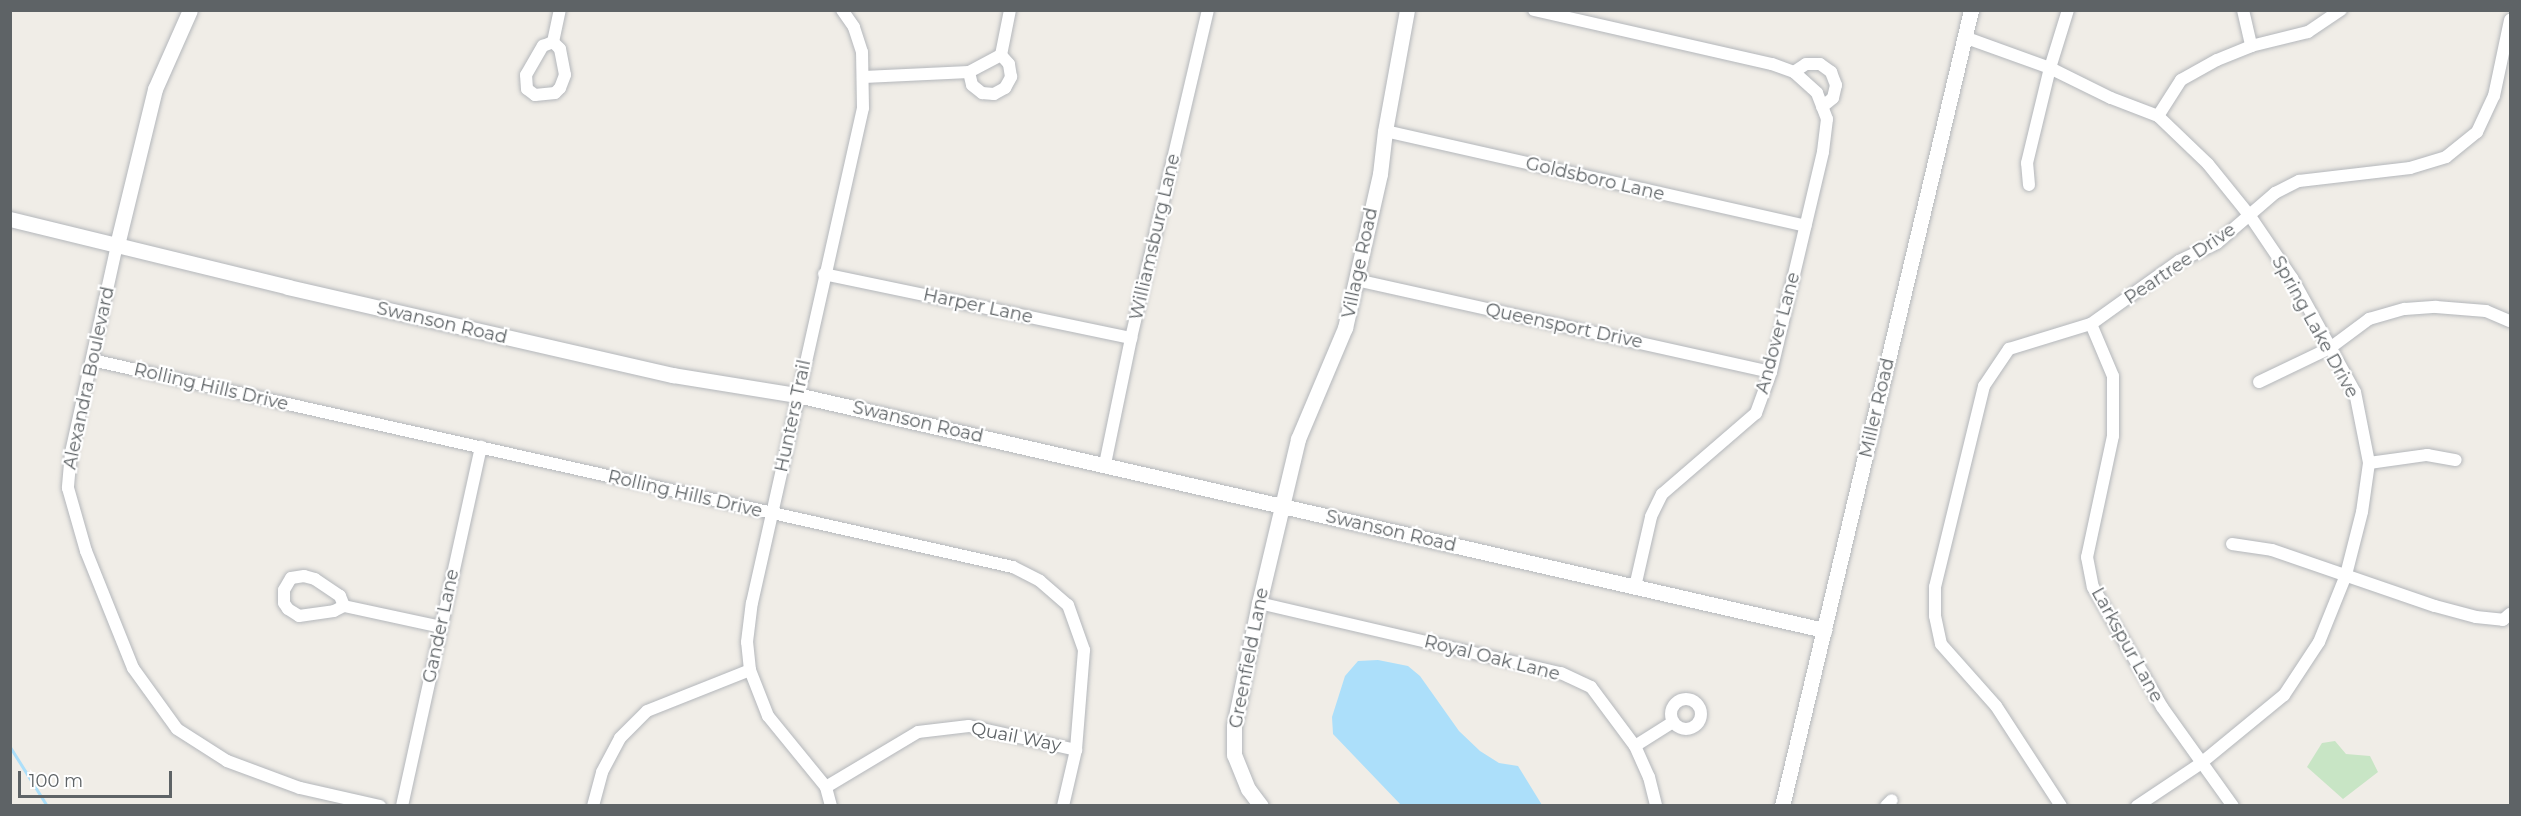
<!DOCTYPE html>
<style>
body{margin:0}
#map{position:relative;width:2521px;height:816px;overflow:hidden;background:#f0ede7;font-family:Montserrat,sans-serif}
div>[style]{position:absolute}
.green>*{inset:0;background:#c8e5c5}
.water>*{inset:0;background:#acdffa}
.stream>*{height:3px;margin:-1.5px;padding:0 1.5px;transform-origin:1.5px;border-radius:1.5px;background:#acdffa}
.roads{filter:drop-shadow(0 0 2px #b4b7bb) drop-shadow(0 0 2px #b4b7bb)}
.minor>*{height:12px;margin:-6px;padding:0 6px;transform-origin:6px;border-radius:6px;background:#fff}
.minor>.ring{margin:-6px;padding:0;box-sizing:content-box;background:none;border:12px solid #fff;border-radius:50%}
.tertiary>*{height:15px;margin:-7.5px;padding:0 7.5px;transform-origin:7.5px;border-radius:7.5px;background:#fff}
span{translate:-50% -50%;white-space:nowrap;text-align:center;line-height:1.15;-webkit-text-stroke:4.5px #fff;paint-order:stroke}
.street-label{font-size:18px;color:#5e6366}
.frame{position:absolute;inset:0;border:12px solid #5e6366;pointer-events:none}
.scale{position:absolute;left:18px;top:771px;width:154px;height:27px;box-sizing:border-box;border:3px solid #5e6366;border-top:0;padding-left:8px;font-size:18px;line-height:21px;white-space:nowrap;color:#5e6366;-webkit-text-stroke:4px #fff;paint-order:stroke}
</style>
<div id="map">
<div class="green">
<div style="clip-path:polygon(2335px 741px,2346px 754px,2370px 756px,2378px 772px,2343px 799px,2307px 767px,2322px 743px)"></div>
</div>
<div class="water">
<div style="clip-path:polygon(1378px 660px,1408px 666px,1420px 676px,1459px 731px,1480px 751px,1499px 763px,1518px 766px,1542px 805px,1401px 805px,1333px 734px,1332px 717px,1345px 676px,1358px 661px)"></div>
</div>
<div class="stream">
<div style="left:10px;top:747px;width:70px;rotate:57.9deg"></div>
</div>
<div class="roads">
<div class="minor">
<div style="left:1534px;top:10px;width:244px;rotate:12.8deg"></div>
<div style="left:1772px;top:64px;width:23px;rotate:20deg"></div>
<div style="left:1794px;top:72px;width:31px;rotate:42deg"></div>
<div style="left:1817px;top:93px;width:28px;rotate:69deg"></div>
<div style="left:1827px;top:119px;width:33px;rotate:97deg"></div>
<div style="left:1823px;top:152px;width:226px;rotate:103.3deg"></div>
<div style="left:1771px;top:372px;width:44px;rotate:110.1deg"></div>
<div style="left:1756px;top:413px;width:124px;rotate:139.2deg"></div>
<div style="left:1662px;top:494px;width:25px;rotate:116deg"></div>
<div style="left:1651px;top:517px;width:72px;rotate:102.9deg"></div>
<div style="left:2243px;top:10px;width:37px;rotate:77deg"></div>
<div style="left:1964px;top:37px;width:91px;rotate:19.8deg"></div>
<div style="left:2050px;top:68px;width:68px;rotate:26.2deg"></div>
<div style="left:2111px;top:98px;width:50px;rotate:21deg"></div>
<div style="left:2158px;top:116px;width:69px;rotate:43.8deg"></div>
<div style="left:2208px;top:164px;width:67px;rotate:51.1deg"></div>
<div style="left:2250px;top:216px;width:75px;rotate:55.9deg"></div>
<div style="left:2292px;top:278px;width:130px;rotate:61.1deg"></div>
<div style="left:2355px;top:392px;width:72px;rotate:78.8deg"></div>
<div style="left:2369px;top:463px;width:49px;rotate:98.1deg"></div>
<div style="left:2362px;top:512px;width:65px;rotate:104.3deg"></div>
<div style="left:2346px;top:575px;width:72px;rotate:111.9deg"></div>
<div style="left:2319px;top:642px;width:64px;rotate:123.4deg"></div>
<div style="left:2284px;top:695px;width:109px;rotate:140.6deg"></div>
<div style="left:2200px;top:764px;width:76px;rotate:146.3deg"></div>
<div style="left:553px;top:42px;width:10px;rotate:45deg"></div>
<div style="left:560px;top:49px;width:26px;rotate:79deg"></div>
<div style="left:565px;top:75px;width:14px;rotate:111deg"></div>
<div style="left:560px;top:88px;width:7px;rotate:135deg"></div>
<div style="left:555px;top:93px;width:20px;rotate:174deg"></div>
<div style="left:535px;top:95px;width:10px;rotate:-143deg"></div>
<div style="left:527px;top:89px;width:14px;rotate:-94deg"></div>
<div style="left:526px;top:75px;width:34px;rotate:-60deg"></div>
<div style="left:543px;top:46px;width:11px;rotate:-22deg"></div>
<div style="left:553px;top:42px;width:33px;rotate:-78deg"></div>
<div style="left:969px;top:72px;width:13px;rotate:77deg"></div>
<div style="left:972px;top:85px;width:13px;rotate:39deg"></div>
<div style="left:982px;top:93px;width:12px;rotate:5deg"></div>
<div style="left:994px;top:94px;width:13px;rotate:-29deg"></div>
<div style="left:1005px;top:88px;width:13px;rotate:-61deg"></div>
<div style="left:1011px;top:77px;width:13px;rotate:-99deg"></div>
<div style="left:1009px;top:64px;width:12px;rotate:-132deg"></div>
<div style="left:1794px;top:72px;width:14px;rotate:-34deg"></div>
<div style="left:1806px;top:64px;width:14px"></div>
<div style="left:1820px;top:64px;width:14px;rotate:36deg"></div>
<div style="left:1831px;top:72px;width:14px;rotate:69deg"></div>
<div style="left:1836px;top:85px;width:13px;rotate:103deg"></div>
<div style="left:1833px;top:98px;width:14px;rotate:141deg"></div>
<div style="left:864px;top:77px;width:105px;rotate:-2.7deg"></div>
<div style="left:969px;top:72px;width:36px;rotate:-28deg"></div>
<div style="left:1001px;top:55px;width:46px;rotate:-78.7deg"></div>
<div style="left:2158px;top:116px;width:43px;rotate:-57.4deg"></div>
<div style="left:2181px;top:80px;width:41px;rotate:-29.1deg"></div>
<div style="left:2217px;top:60px;width:37px;rotate:-22deg"></div>
<div style="left:2251px;top:46px;width:59px;rotate:-13.8deg"></div>
<div style="left:2308px;top:32px;width:40px;rotate:-34deg"></div>
<div style="left:1385px;top:131px;width:431px;rotate:12.7deg"></div>
<div style="left:2029px;top:185px;width:22px;rotate:-95deg"></div>
<div style="left:2027px;top:163px;width:98px;rotate:-76.4deg"></div>
<div style="left:2050px;top:68px;width:61px;rotate:-72.8deg"></div>
<div style="left:117px;top:245px;width:212px;rotate:102.5deg"></div>
<div style="left:71px;top:452px;width:36px;rotate:95deg"></div>
<div style="left:68px;top:488px;width:66px;rotate:74.1deg"></div>
<div style="left:86px;top:551px;width:126px;rotate:68.1deg"></div>
<div style="left:133px;top:668px;width:75px;rotate:54.2deg"></div>
<div style="left:177px;top:729px;width:59px;rotate:32.6deg"></div>
<div style="left:227px;top:761px;width:78px;rotate:20.3deg"></div>
<div style="left:300px;top:788px;width:82px;rotate:12.7deg"></div>
<div style="left:824px;top:274px;width:314px;rotate:11.8deg"></div>
<div style="left:1356px;top:280px;width:425px;rotate:12.5deg"></div>
<div style="left:2091px;top:324px;width:56px;rotate:67.1deg"></div>
<div style="left:2113px;top:376px;width:60px;rotate:90deg"></div>
<div style="left:2113px;top:436px;width:124px;rotate:102.1deg"></div>
<div style="left:2087px;top:557px;width:31px;rotate:79deg"></div>
<div style="left:2093px;top:587px;width:138px;rotate:60.1deg"></div>
<div style="left:2162px;top:707px;width:122px;rotate:54.4deg"></div>
<div style="left:92px;top:360px;width:944px;rotate:12.67deg"></div>
<div style="left:1013px;top:567px;width:30px;rotate:27deg"></div>
<div style="left:1040px;top:581px;width:37px;rotate:41deg"></div>
<div style="left:1068px;top:605px;width:48px;rotate:70.4deg"></div>
<div style="left:1084px;top:650px;width:100px;rotate:94.6deg"></div>
<div style="left:1076px;top:750px;width:57px;rotate:103.1deg"></div>
<div style="left:2259px;top:382px;width:79px;rotate:-25.6deg"></div>
<div style="left:2330px;top:348px;width:49px;rotate:-36.6deg"></div>
<div style="left:2369px;top:319px;width:37px;rotate:-16deg"></div>
<div style="left:2405px;top:309px;width:31px;rotate:-4deg"></div>
<div style="left:2436px;top:307px;width:50px;rotate:4.6deg"></div>
<div style="left:2486px;top:311px;width:26px;rotate:23deg"></div>
<div style="left:2369px;top:463px;width:59px;rotate:-7.9deg"></div>
<div style="left:2427px;top:455px;width:29px;rotate:10deg"></div>
<div style="left:1105px;top:464px;width:129px;rotate:-78.3deg"></div>
<div style="left:1131px;top:338px;width:337px;rotate:-76.8deg"></div>
<div style="left:2232px;top:544px;width:40px;rotate:8.5deg"></div>
<div style="left:2272px;top:550px;width:172px;rotate:19deg"></div>
<div style="left:2435px;top:606px;width:42px;rotate:15deg"></div>
<div style="left:2476px;top:617px;width:27px;rotate:6deg"></div>
<div style="left:2503px;top:620px;width:9px;rotate:-41deg"></div>
<div style="left:1259px;top:603px;width:310px;rotate:13.1deg"></div>
<div style="left:1561px;top:673px;width:33px;rotate:25deg"></div>
<div style="left:1591px;top:687px;width:74px;rotate:53.3deg"></div>
<div style="left:1635px;top:746px;width:34px;rotate:66deg"></div>
<div style="left:1649px;top:777px;width:30px;rotate:76deg"></div>
<div style="left:344px;top:606px;width:11px;rotate:-112deg"></div>
<div style="left:340px;top:596px;width:30px;rotate:-146deg"></div>
<div style="left:315px;top:579px;width:11px;rotate:-165deg"></div>
<div style="left:304px;top:576px;width:13px;rotate:171deg"></div>
<div style="left:291px;top:578px;width:14px;rotate:120deg"></div>
<div style="left:284px;top:590px;width:13px;rotate:90deg"></div>
<div style="left:284px;top:603px;width:7px;rotate:56deg"></div>
<div style="left:288px;top:609px;width:13px;rotate:32deg"></div>
<div style="left:299px;top:616px;width:35px;rotate:-8deg"></div>
<div style="left:334px;top:611px;width:11px;rotate:-27deg"></div>
<div style="left:344px;top:606px;width:99px;rotate:12.2deg"></div>
<div class="ring" style="left:1671px;top:699px;width:18px;height:18px"></div>
<div style="left:1635px;top:746px;width:45px;rotate:-32.3deg"></div>
<div style="left:826px;top:787px;width:107px;rotate:-30.9deg"></div>
<div style="left:918px;top:732px;width:51px;rotate:-6.7deg"></div>
<div style="left:969px;top:726px;width:110px;rotate:12.6deg"></div>
<div style="left:402px;top:806px;width:368px;rotate:-77.6deg"></div>
<div style="left:593px;top:806px;width:35px;rotate:-75deg"></div>
<div style="left:602px;top:772px;width:38px;rotate:-62deg"></div>
<div style="left:620px;top:738px;width:38px;rotate:-45deg"></div>
<div style="left:647px;top:711px;width:111px;rotate:-21.7deg"></div>
<div style="left:831px;top:806px;width:20px;rotate:-105deg"></div>
<div style="left:826px;top:787px;width:92px;rotate:-129.2deg"></div>
<div style="left:768px;top:716px;width:49px;rotate:-111.4deg"></div>
<div style="left:750px;top:670px;width:28px;rotate:-96deg"></div>
<div style="left:747px;top:642px;width:39px;rotate:-83deg"></div>
<div style="left:752px;top:603px;width:507px;rotate:-77.36deg"></div>
<div style="left:863px;top:108px;width:56px;rotate:-91deg"></div>
<div style="left:862px;top:52px;width:26px;rotate:-108deg"></div>
<div style="left:854px;top:27px;width:21px;rotate:-125deg"></div>
<div style="left:1886px;top:806px;width:8px;rotate:-45deg"></div>
<div style="left:2061px;top:806px;width:119px;rotate:-123deg"></div>
<div style="left:1996px;top:706px;width:83px;rotate:-131.6deg"></div>
<div style="left:1941px;top:644px;width:29px;rotate:-102deg"></div>
<div style="left:1935px;top:616px;width:29px;rotate:-90deg"></div>
<div style="left:1935px;top:587px;width:207px;rotate:-76.3deg"></div>
<div style="left:1984px;top:386px;width:45px;rotate:-56deg"></div>
<div style="left:2009px;top:349px;width:86px;rotate:-17deg"></div>
<div style="left:2091px;top:324px;width:108px;rotate:-35.6deg"></div>
<div style="left:2179px;top:261px;width:42px;rotate:-25.3deg"></div>
<div style="left:2217px;top:243px;width:77px;rotate:-40.8deg"></div>
<div style="left:2275px;top:193px;width:27px;rotate:-27deg"></div>
<div style="left:2299px;top:181px;width:112px;rotate:-6.7deg"></div>
<div style="left:2410px;top:168px;width:38px;rotate:-17deg"></div>
<div style="left:2446px;top:157px;width:40px;rotate:-39deg"></div>
<div style="left:2477px;top:132px;width:40px;rotate:-65deg"></div>
<div style="left:2494px;top:96px;width:78px;rotate:-78.1deg"></div>
</div>
<div class="tertiary">
<div style="left:10px;top:219px;width:286px;rotate:13.7deg"></div>
<div style="left:288px;top:287px;width:395px;rotate:12.9deg"></div>
<div style="left:673px;top:375px;width:126px;rotate:9.2deg"></div>
<div style="left:797px;top:395px;width:1054px;rotate:12.89deg"></div>
<div style="left:117px;top:245px;width:161px;rotate:-76.3deg"></div>
<div style="left:155px;top:89px;width:86px;rotate:-66.1deg"></div>
<div style="left:1261px;top:806px;width:21px;rotate:-127deg"></div>
<div style="left:1248px;top:789px;width:37px;rotate:-112deg"></div>
<div style="left:1234px;top:755px;width:29px;rotate:-90deg"></div>
<div style="left:1234px;top:726px;width:126px;rotate:-78.5deg"></div>
<div style="left:1259px;top:603px;width:169px;rotate:-76.6deg"></div>
<div style="left:1298px;top:439px;width:121px;rotate:-67.1deg"></div>
<div style="left:1345px;top:328px;width:158px;rotate:-77.2deg"></div>
<div style="left:1380px;top:174px;width:43px;rotate:-83.4deg"></div>
<div style="left:1385px;top:131px;width:123px;rotate:-79.7deg"></div>
<div style="left:1782px;top:806px;width:818px;rotate:-76.64deg"></div>
</div>
</div>
<div class="street-label">
<span style="left:1595px;top:179px;rotate:13deg">Goldsboro Lane</span>
<span style="left:1155px;top:237px;rotate:-77deg">Williamsburg Lane</span>
<span style="left:1360px;top:263px;rotate:-78deg">Village Road</span>
<span style="left:2180px;top:264px;rotate:-34deg">Peartree Drive</span>
<span style="left:978px;top:306px;rotate:12deg">Harper Lane</span>
<span style="left:442px;top:323px;rotate:13deg">Swanson Road</span>
<span style="left:1564px;top:326px;rotate:12deg">Queensport Drive</span>
<span style="left:2315px;top:327px;rotate:61deg">Spring Lake Drive</span>
<span style="left:1778px;top:333px;rotate:-75deg">Andover Lane</span>
<span style="left:89px;top:378px;rotate:-78deg">Alexandra Boulevard</span>
<span style="left:211px;top:387px;rotate:13deg">Rolling Hills Drive</span>
<span style="left:1877px;top:408px;rotate:-77deg">Miller Road</span>
<span style="left:793px;top:416px;rotate:-78deg">Hunters Trail</span>
<span style="left:918px;top:422px;rotate:13deg">Swanson Road</span>
<span style="left:685px;top:494px;rotate:13deg">Rolling Hills Drive</span>
<span style="left:1391px;top:531px;rotate:13deg">Swanson Road</span>
<span style="left:441px;top:626px;rotate:-78deg">Gander Lane</span>
<span style="left:2127px;top:645px;rotate:61deg">Larkspur Lane</span>
<span style="left:1249px;top:658px;rotate:-79deg">Greenfield Lane</span>
<span style="left:1492px;top:658px;rotate:14deg">Royal Oak Lane</span>
<span style="left:1016px;top:737px;rotate:11deg">Quail Way</span>
</div>
<div class="frame"></div>
<div class="scale">100 m</div>
</div>
